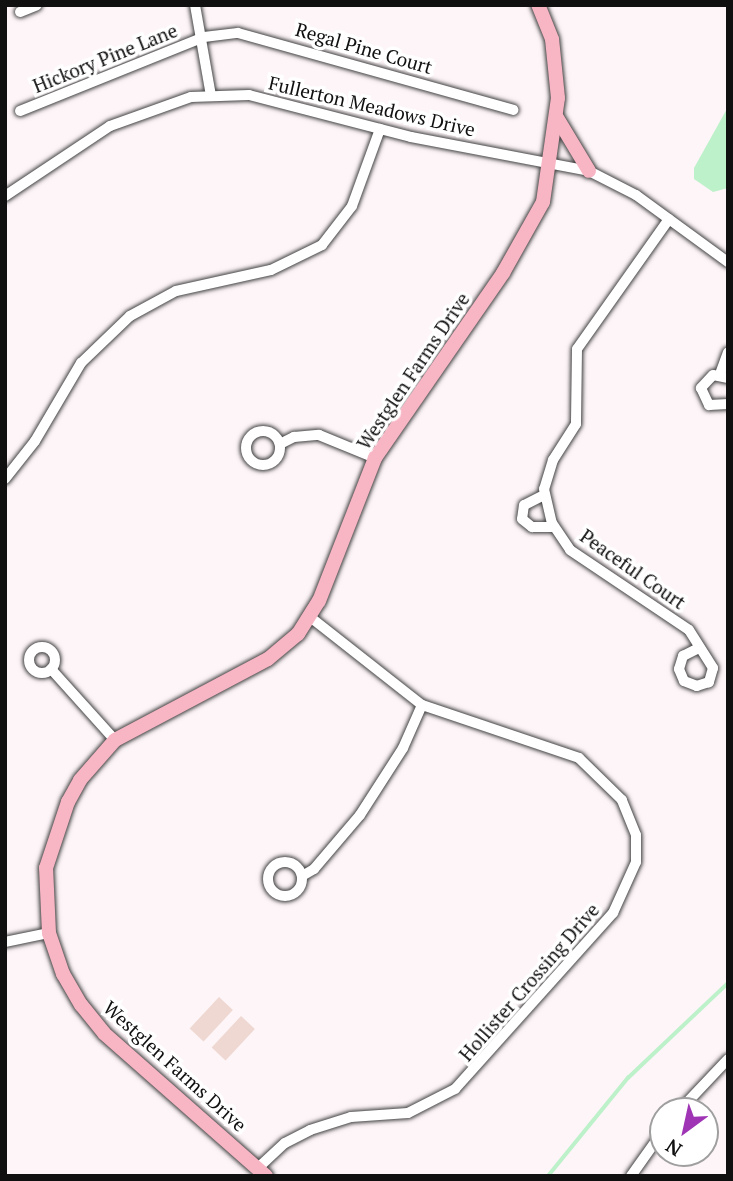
<!DOCTYPE html>
<style>
body{margin:0}
#map{position:relative;width:733px;height:1181px;overflow:hidden;background:#fef5f8;font-family:"PT Serif",serif}
div>[style]{position:absolute}
.pitch>*{inset:0;background:#efd8d1;transform-origin:0 0}
.water>*{inset:0;background:#bdf1ca}
.stream>*{height:3.5px;margin:-1.75px;padding:0 1.75px;transform-origin:1.75px;border-radius:1.75px;background:#bdf1ca}
.roads{filter:drop-shadow(0 0 2px #434343) drop-shadow(0 0 2px #434343)}
.street>*{height:10px;margin:-5px;padding:0 5px;transform-origin:5px;border-radius:5px;background:#fff}
.street>.ring{margin:-5px;padding:0;box-sizing:content-box;background:none;border:10px solid #fff;border-radius:50%}
.secondary>*{height:14px;margin:-7px;padding:0 7px;transform-origin:7px;border-radius:7px;background:#f8b6c5}
span{translate:-50% -50%;white-space:nowrap;text-align:center;line-height:1.15;-webkit-text-stroke:7px #fff;paint-order:stroke}
.street-label{font-size:19px;color:#101010}
.frame{position:absolute;inset:0;border:7px solid #101010;pointer-events:none}
.north{position:absolute;left:649px;top:1097px;width:70px;height:70px;box-sizing:border-box;background:#fff;border:2px solid #9f9f9f;border-radius:50%;rotate:213deg;font-size:19px;font-weight:700;line-height:28px;text-align:center;color:#101010}
.north::after{content:'';display:block;margin:auto;width:24px;height:32px;background:#9f34b5;clip-path:polygon(50% 0,100% 100%,50% 72%,0 100%)}
</style>
<div id="map">
<div class="pitch">
<div style="left:219px;top:997px;width:19px;height:43px;rotate:43deg"></div>
<div style="left:241px;top:1016px;width:19px;height:43px;rotate:43deg"></div>
</div>
<div class="water">
<div style="clip-path:polygon(728px 107px,728px 188px,713px 192px,694px 179px,694px 168px)"></div>
</div>
<div class="stream">
<div style="left:548px;top:1176px;width:127px;rotate:-50.8deg"></div>
<div style="left:628px;top:1078px;width:138px;rotate:-43.5deg"></div>
</div>
<div class="roads">
<div class="street">
<div style="left:195px;top:5px;width:92px;rotate:80deg"></div>
<div style="left:20px;top:12px;width:18px;rotate:-22deg"></div>
<div style="left:20px;top:111px;width:198px;rotate:-21.9deg"></div>
<div style="left:204px;top:37px;width:34px;rotate:-7deg"></div>
<div style="left:238px;top:33px;width:286px;rotate:15.6deg"></div>
<div style="left:5px;top:196px;width:126px;rotate:-33.7deg"></div>
<div style="left:110px;top:126px;width:86px;rotate:-19.7deg"></div>
<div style="left:191px;top:97px;width:58px;rotate:-2deg"></div>
<div style="left:249px;top:95px;width:167px;rotate:14.5deg"></div>
<div style="left:411px;top:137px;width:181px;rotate:10.8deg"></div>
<div style="left:589px;top:171px;width:53px;rotate:27.1deg"></div>
<div style="left:636px;top:195px;width:114px;rotate:36.1deg"></div>
<div style="left:669px;top:219px;width:159px;rotate:125.3deg"></div>
<div style="left:577px;top:349px;width:75px;rotate:90.8deg"></div>
<div style="left:576px;top:424px;width:43px;rotate:122.6deg"></div>
<div style="left:553px;top:460px;width:30px;rotate:107deg"></div>
<div style="left:544px;top:489px;width:35px;rotate:77deg"></div>
<div style="left:552px;top:523px;width:32px;rotate:56deg"></div>
<div style="left:570px;top:550px;width:143px;rotate:33.9deg"></div>
<div style="left:689px;top:630px;width:45px;rotate:57.7deg"></div>
<div style="left:713px;top:668px;width:15px;rotate:106deg"></div>
<div style="left:709px;top:682px;width:13px;rotate:162deg"></div>
<div style="left:697px;top:686px;width:14px;rotate:-159deg"></div>
<div style="left:684px;top:681px;width:13px;rotate:-113deg"></div>
<div style="left:679px;top:669px;width:14px;rotate:-73deg"></div>
<div style="left:683px;top:656px;width:16px;rotate:-27deg"></div>
<div style="left:720px;top:374px;width:23px;rotate:-70deg"></div>
<div style="left:728px;top:378px;width:15px;rotate:-169deg"></div>
<div style="left:713px;top:375px;width:18px;rotate:133deg"></div>
<div style="left:701px;top:388px;width:19px;rotate:65deg"></div>
<div style="left:709px;top:405px;width:19px;rotate:-3deg"></div>
<div class="ring" style="left:246px;top:431px;width:24px;height:24px"></div>
<div style="left:280px;top:444px;width:16px;rotate:-27deg"></div>
<div style="left:294px;top:437px;width:25px;rotate:-5deg"></div>
<div style="left:319px;top:435px;width:61px;rotate:22.3deg"></div>
<div style="left:5px;top:479px;width:48px;rotate:-51.7deg"></div>
<div style="left:35px;top:441px;width:91px;rotate:-59.5deg"></div>
<div style="left:81px;top:363px;width:68px;rotate:-43.8deg"></div>
<div style="left:130px;top:316px;width:52px;rotate:-28.5deg"></div>
<div style="left:176px;top:291px;width:97px;rotate:-12.5deg"></div>
<div style="left:271px;top:270px;width:57px;rotate:-26.1deg"></div>
<div style="left:322px;top:245px;width:49px;rotate:-52.4deg"></div>
<div style="left:352px;top:206px;width:82px;rotate:-70deg"></div>
<div style="left:544px;top:495px;width:22px;rotate:153deg"></div>
<div style="left:524px;top:505px;width:14px;rotate:98deg"></div>
<div style="left:522px;top:519px;width:13px;rotate:39deg"></div>
<div style="left:532px;top:527px;width:22px"></div>
<div class="ring" style="left:29px;top:647px;width:16px;height:16px"></div>
<div style="left:51px;top:669px;width:96px;rotate:48deg"></div>
<div class="ring" style="left:268px;top:862px;width:24px;height:24px"></div>
<div style="left:302px;top:876px;width:14px;rotate:-30deg"></div>
<div style="left:314px;top:869px;width:71px;rotate:-49.6deg"></div>
<div style="left:360px;top:815px;width:80px;rotate:-57.3deg"></div>
<div style="left:403px;top:748px;width:47px;rotate:-66.2deg"></div>
<div style="left:5px;top:942px;width:45px;rotate:-11.6deg"></div>
<div style="left:679px;top:1111px;width:71px;rotate:-46.7deg"></div>
<div style="left:259px;top:1167px;width:35px;rotate:-43deg"></div>
<div style="left:285px;top:1143px;width:28px;rotate:-27deg"></div>
<div style="left:310px;top:1130px;width:43px;rotate:-17.6deg"></div>
<div style="left:351px;top:1117px;width:57px;rotate:-4deg"></div>
<div style="left:408px;top:1113px;width:53px;rotate:-27.1deg"></div>
<div style="left:455px;top:1089px;width:237px;rotate:-48.1deg"></div>
<div style="left:613px;top:913px;width:56px;rotate:-65.7deg"></div>
<div style="left:636px;top:862px;width:27px;rotate:-90deg"></div>
<div style="left:636px;top:835px;width:38px;rotate:-112deg"></div>
<div style="left:622px;top:800px;width:60px;rotate:-135.7deg"></div>
<div style="left:579px;top:758px;width:166px;rotate:-161.3deg"></div>
<div style="left:422px;top:705px;width:142px;rotate:-141.8deg"></div>
<div style="left:631px;top:1176px;width:55px;rotate:-54.6deg"></div>
</div>
<div class="secondary">
<div style="left:556px;top:116px;width:64px;rotate:59deg"></div>
<div style="left:266px;top:1176px;width:216px;rotate:-138.6deg"></div>
<div style="left:104px;top:1033px;width:36px;rotate:-129deg"></div>
<div style="left:81px;top:1005px;width:36px;rotate:-120deg"></div>
<div style="left:63px;top:974px;width:43px;rotate:-108.9deg"></div>
<div style="left:49px;top:933px;width:65px;rotate:-92.6deg"></div>
<div style="left:46px;top:868px;width:70px;rotate:-71.6deg"></div>
<div style="left:68px;top:802px;width:25px;rotate:-61deg"></div>
<div style="left:80px;top:780px;width:53px;rotate:-48.8deg"></div>
<div style="left:115px;top:740px;width:173px;rotate:-27.9deg"></div>
<div style="left:268px;top:659px;width:39px;rotate:-40deg"></div>
<div style="left:298px;top:634px;width:39px;rotate:-58deg"></div>
<div style="left:319px;top:601px;width:154px;rotate:-68.6deg"></div>
<div style="left:375px;top:458px;width:225px;rotate:-55.3deg"></div>
<div style="left:503px;top:273px;width:81px;rotate:-60.6deg"></div>
<div style="left:543px;top:202px;width:105px;rotate:-81.8deg"></div>
<div style="left:558px;top:98px;width:59px;rotate:-95.8deg"></div>
<div style="left:552px;top:39px;width:37px;rotate:-112deg"></div>
</div>
</div>
<div class="street-label">
<span style="left:364px;top:48px;rotate:16deg">Regal Pine Court</span>
<span style="left:105px;top:58px;rotate:-22deg">Hickory Pine Lane</span>
<span style="left:372px;top:106px;rotate:13deg">Fullerton Meadows Drive</span>
<span style="left:413px;top:371px;rotate:-56deg">Westglen Farms Drive</span>
<span style="left:633px;top:569px;rotate:35deg">Peaceful Court</span>
<span style="left:529px;top:982px;rotate:-49deg">Hollister Crossing Drive</span>
<span style="left:175px;top:1066px;rotate:42deg">Westglen Farms Drive</span>
</div>
<div class="frame"></div>
<div class="north">N</div>
</div>
